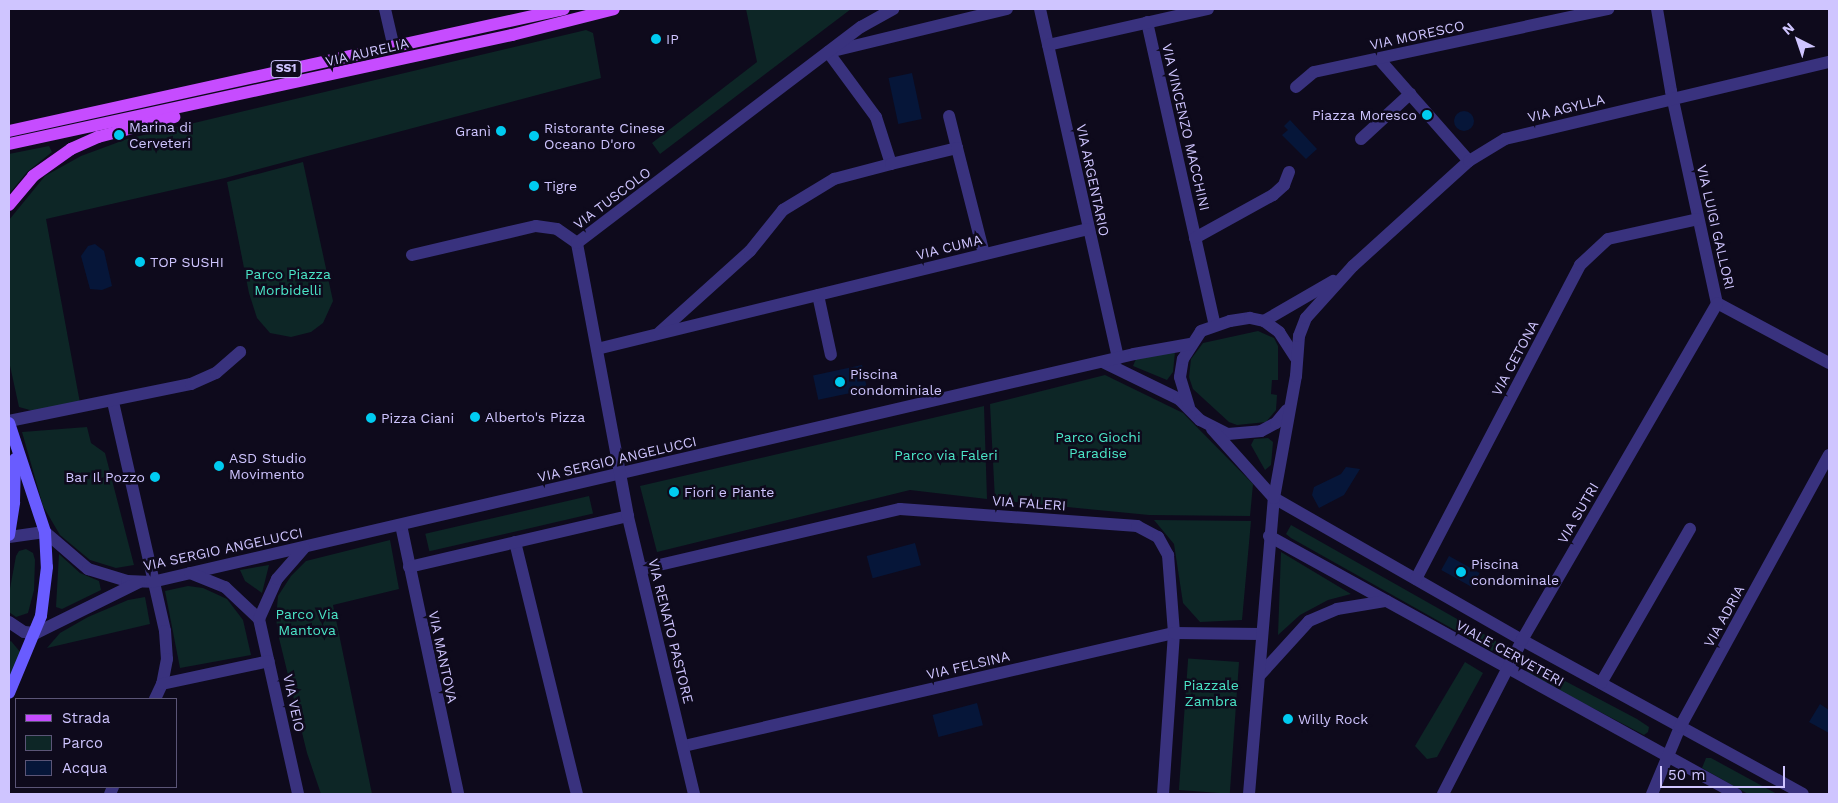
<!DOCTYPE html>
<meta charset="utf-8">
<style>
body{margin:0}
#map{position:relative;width:1838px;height:803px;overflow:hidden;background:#0e0a1c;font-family:"Work Sans",sans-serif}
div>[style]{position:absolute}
.green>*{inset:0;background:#0d2626;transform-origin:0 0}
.water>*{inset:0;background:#061639;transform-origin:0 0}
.round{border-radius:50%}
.street>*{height:12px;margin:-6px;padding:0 6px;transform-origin:6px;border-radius:6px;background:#39327e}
.secondary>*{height:12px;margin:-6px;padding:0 6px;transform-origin:6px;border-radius:6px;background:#695cff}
.primary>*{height:12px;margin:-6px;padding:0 6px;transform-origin:6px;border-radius:6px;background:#c64cff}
.dots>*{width:14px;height:14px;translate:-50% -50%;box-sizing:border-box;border:2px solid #0e0a1c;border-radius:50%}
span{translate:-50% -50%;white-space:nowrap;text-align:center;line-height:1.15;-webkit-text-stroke:5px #0e0a1c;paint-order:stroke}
.shield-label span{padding:1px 4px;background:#0e0a1c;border:1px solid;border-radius:4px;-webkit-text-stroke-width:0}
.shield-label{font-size:12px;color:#cfc5ff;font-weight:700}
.street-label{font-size:14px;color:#cfc5ff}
.poi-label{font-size:14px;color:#cfc5ff}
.left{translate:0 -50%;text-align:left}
.right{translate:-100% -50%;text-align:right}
.park-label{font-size:14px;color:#4be5c7}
.frame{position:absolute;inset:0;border:10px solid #cfc5ff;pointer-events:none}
.legend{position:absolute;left:15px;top:698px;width:162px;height:90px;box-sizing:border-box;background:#0e0a1c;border:1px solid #5b5577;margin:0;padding:6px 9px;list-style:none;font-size:15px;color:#cfc5ff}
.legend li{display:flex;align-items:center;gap:10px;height:25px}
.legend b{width:25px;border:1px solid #5b5577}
.north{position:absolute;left:1773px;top:15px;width:50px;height:50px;-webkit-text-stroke:4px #0e0a1c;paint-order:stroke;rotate:319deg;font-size:14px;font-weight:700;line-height:20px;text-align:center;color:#cfc5ff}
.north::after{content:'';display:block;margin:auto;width:18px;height:22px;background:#cfc5ff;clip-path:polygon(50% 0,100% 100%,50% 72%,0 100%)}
.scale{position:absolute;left:1660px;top:766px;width:125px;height:22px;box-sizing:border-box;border:2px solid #cfc5ff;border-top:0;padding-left:6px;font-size:15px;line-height:18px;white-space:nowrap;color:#cfc5ff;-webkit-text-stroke:4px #0e0a1c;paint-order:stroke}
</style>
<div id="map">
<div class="green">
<div style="clip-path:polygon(746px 9px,851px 9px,660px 154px,652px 143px,757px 62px)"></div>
<div style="clip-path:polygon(586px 30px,593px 33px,601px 78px,225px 178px,46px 219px,80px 403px,37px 412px,19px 407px,9px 361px,9px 220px,45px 176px,81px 156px,127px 139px)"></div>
<div style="clip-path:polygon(49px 146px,52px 152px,27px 172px,9px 194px,9px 154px)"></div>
<div style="clip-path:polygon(303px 162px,333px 301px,323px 323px,311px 332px,291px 337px,270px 333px,257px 318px,249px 293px,227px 182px)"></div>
<div style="clip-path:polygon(1258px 331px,1274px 338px,1278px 346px,1278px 380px,1272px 380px,1271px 394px,1277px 395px,1276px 410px,1266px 422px,1237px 425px,1229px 422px,1193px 389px,1189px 377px,1191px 359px,1203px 343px)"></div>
<div style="clip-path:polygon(1175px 352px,1173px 372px,1167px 380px,1133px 366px,1136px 359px)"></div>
<div style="clip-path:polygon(1105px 375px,1183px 413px,1253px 484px,1250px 516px,1149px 515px,995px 500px,990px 404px)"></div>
<div style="clip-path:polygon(984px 406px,987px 499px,910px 490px,657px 552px,640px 486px)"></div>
<div style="clip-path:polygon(87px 427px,91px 443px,105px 453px,134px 565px,116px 568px,90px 560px,60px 535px,43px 506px,22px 432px)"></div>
<div style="clip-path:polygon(1268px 438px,1273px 442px,1271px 465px,1265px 470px,1251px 445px,1254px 439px)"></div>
<div style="left:589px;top:496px;width:18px;height:168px;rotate:77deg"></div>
<div style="clip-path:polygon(1154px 520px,1251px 521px,1242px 620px,1200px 622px,1183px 603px,1174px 544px)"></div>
<div style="clip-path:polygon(1291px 525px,1496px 641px,1496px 648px,1492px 651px,1291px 538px,1286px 534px)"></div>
<div style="clip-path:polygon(390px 540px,399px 589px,333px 605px,372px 794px,321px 794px,307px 753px,279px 638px,276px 619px,278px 596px,291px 576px,306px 561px)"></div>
<div style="clip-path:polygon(26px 549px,33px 553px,35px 560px,34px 590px,28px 613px,16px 617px,9px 612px,9px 594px,16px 556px,19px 551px)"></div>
<div style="clip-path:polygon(1281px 552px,1351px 594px,1328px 600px,1300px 615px,1278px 635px)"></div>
<div style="clip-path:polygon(59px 554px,80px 573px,99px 581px,101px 590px,62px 609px,56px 607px)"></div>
<div style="clip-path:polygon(269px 565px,262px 593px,245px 581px,240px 570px)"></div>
<div style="clip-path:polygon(188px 586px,203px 588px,227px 599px,243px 620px,251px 655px,180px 668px,165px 591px)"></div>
<div style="clip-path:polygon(145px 597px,150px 624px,47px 648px,60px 633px,88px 617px,128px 600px)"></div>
<div style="clip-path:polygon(11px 641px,21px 653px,9px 685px,9px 642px)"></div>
<div style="left:1239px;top:662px;width:132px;height:51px;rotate:94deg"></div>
<div style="clip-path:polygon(1465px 662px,1483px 673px,1437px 757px,1427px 759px,1415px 746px)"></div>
<div style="clip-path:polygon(1531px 663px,1637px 719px,1649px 727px,1648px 732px,1644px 735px,1528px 674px,1526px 668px)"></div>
<div style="clip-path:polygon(1706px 758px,1711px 758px,1777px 794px,1748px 794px,1702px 768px)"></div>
</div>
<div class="water">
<div style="left:912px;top:73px;width:47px;height:24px;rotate:78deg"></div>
<div class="round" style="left:1454px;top:111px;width:20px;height:20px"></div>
<div style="clip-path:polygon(1290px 120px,1317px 149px,1306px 159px,1282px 135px,1288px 130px,1284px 126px)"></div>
<div style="clip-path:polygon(95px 244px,104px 251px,112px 286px,102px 290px,90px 289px,81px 256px,88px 246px)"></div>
<div style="left:862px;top:365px;width:25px;height:50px;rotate:78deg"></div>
<div style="clip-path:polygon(1346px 467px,1360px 469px,1344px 495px,1319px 508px,1312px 495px,1314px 487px,1341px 474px)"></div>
<div style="left:915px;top:543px;width:23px;height:50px;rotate:75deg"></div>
<div style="left:1449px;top:556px;width:35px;height:16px;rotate:29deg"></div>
<div style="left:977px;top:703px;width:23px;height:46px;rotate:75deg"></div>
<div style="clip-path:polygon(1820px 704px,1829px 710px,1829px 733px,1809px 722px)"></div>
</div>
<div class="street">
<div style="left:385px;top:9px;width:36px;rotate:77deg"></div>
<div style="left:1040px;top:9px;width:358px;rotate:77.4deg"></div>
<div style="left:1657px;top:9px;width:83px;rotate:80.3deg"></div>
<div style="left:1671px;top:91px;width:217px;rotate:77.8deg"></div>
<div style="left:1717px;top:303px;width:127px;rotate:28.2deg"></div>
<div style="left:1147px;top:22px;width:311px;rotate:77.4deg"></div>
<div style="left:1048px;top:45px;width:164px;rotate:-12.7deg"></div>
<div style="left:833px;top:51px;width:179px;rotate:-13.6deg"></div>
<div style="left:828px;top:52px;width:81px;rotate:53.6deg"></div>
<div style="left:876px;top:117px;width:49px;rotate:72.3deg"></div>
<div style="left:1379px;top:59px;width:136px;rotate:48.6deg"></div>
<div style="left:1296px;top:87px;width:23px;rotate:-40deg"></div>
<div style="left:1314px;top:72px;width:301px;rotate:-12.1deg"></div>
<div style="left:949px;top:116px;width:33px;rotate:76deg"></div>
<div style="left:1361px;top:139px;width:67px;rotate:-42.6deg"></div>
<div style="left:1195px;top:238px;width:89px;rotate:-28.9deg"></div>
<div style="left:1273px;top:195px;width:15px;rotate:-42deg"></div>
<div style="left:1284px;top:185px;width:14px;rotate:-69deg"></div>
<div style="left:412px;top:255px;width:127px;rotate:-13.2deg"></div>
<div style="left:536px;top:226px;width:21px;rotate:8deg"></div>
<div style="left:557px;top:229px;width:24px;rotate:35deg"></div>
<div style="left:818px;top:295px;width:61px;rotate:77.8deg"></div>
<div style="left:1264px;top:321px;width:80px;rotate:-30.1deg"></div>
<div style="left:660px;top:332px;width:121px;rotate:-42deg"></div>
<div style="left:750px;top:251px;width:53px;rotate:-51.2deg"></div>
<div style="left:783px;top:210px;width:60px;rotate:-31.3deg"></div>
<div style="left:834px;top:179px;width:59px;rotate:-14.7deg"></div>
<div style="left:891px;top:164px;width:68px;rotate:-13.6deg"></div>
<div style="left:957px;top:148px;width:109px;rotate:75.7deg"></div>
<div style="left:597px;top:349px;width:505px;rotate:-13.73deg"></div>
<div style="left:1103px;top:362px;width:85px;rotate:26deg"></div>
<div style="left:1179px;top:399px;width:30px;rotate:45deg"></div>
<div style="left:1200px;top:420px;width:31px;rotate:27deg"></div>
<div style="left:1228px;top:434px;width:33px;rotate:-5deg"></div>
<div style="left:1261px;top:431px;width:17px;rotate:-28deg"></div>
<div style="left:1276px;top:423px;width:17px;rotate:-50deg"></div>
<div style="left:113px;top:402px;width:235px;rotate:77.2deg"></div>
<div style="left:165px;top:631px;width:28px;rotate:86deg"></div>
<div style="left:167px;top:659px;width:25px;rotate:101deg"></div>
<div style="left:162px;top:684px;width:17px;rotate:115deg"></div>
<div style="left:1189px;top:407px;width:31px;rotate:-107deg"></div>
<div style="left:1180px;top:377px;width:18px;rotate:-81deg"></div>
<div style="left:1183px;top:359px;width:33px;rotate:-57deg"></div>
<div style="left:1201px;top:331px;width:31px;rotate:-19deg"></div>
<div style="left:1230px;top:321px;width:20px;rotate:-9deg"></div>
<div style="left:1250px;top:318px;width:14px;rotate:12deg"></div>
<div style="left:1264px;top:321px;width:19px;rotate:36deg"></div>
<div style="left:1279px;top:332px;width:30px;rotate:57deg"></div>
<div style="left:9px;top:421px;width:186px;rotate:-11.5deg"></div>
<div style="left:191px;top:384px;width:27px;rotate:-24deg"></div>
<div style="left:216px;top:373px;width:32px;rotate:-41deg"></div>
<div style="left:1212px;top:429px;width:93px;rotate:48.1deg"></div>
<div style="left:1274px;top:498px;width:286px;rotate:29.8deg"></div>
<div style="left:1522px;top:640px;width:320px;rotate:28.7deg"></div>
<div style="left:401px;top:525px;width:275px;rotate:78deg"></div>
<div style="left:1269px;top:536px;width:534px;rotate:28.92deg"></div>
<div style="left:9px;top:537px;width:36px;rotate:-8deg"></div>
<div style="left:45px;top:532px;width:57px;rotate:40.7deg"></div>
<div style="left:88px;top:569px;width:41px;rotate:17.1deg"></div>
<div style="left:127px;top:581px;width:25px;rotate:2deg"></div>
<div style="left:152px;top:582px;width:1008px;rotate:-13.07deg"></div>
<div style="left:1134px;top:354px;width:57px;rotate:-10.1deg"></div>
<div style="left:515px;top:542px;width:260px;rotate:76.2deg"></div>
<div style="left:409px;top:567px;width:225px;rotate:-13.1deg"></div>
<div style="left:642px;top:569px;width:265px;rotate:-13.1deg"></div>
<div style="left:900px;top:509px;width:238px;rotate:4.1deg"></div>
<div style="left:1137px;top:526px;width:24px;rotate:28deg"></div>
<div style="left:1158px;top:537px;width:21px;rotate:61deg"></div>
<div style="left:1168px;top:555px;width:78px;rotate:85.6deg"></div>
<div style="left:1174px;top:633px;width:161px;rotate:93.9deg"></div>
<div style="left:190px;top:573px;width:38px;rotate:22deg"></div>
<div style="left:225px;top:587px;width:47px;rotate:43.3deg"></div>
<div style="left:259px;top:619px;width:179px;rotate:77.4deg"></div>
<div style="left:1416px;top:579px;width:354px;rotate:-62.4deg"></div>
<div style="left:1580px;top:265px;width:38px;rotate:-43deg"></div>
<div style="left:1608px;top:239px;width:92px;rotate:-12.5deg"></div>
<div style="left:259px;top:619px;width:44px;rotate:-65.8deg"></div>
<div style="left:277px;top:579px;width:41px;rotate:-48.9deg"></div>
<div style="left:9px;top:622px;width:18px;rotate:34deg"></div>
<div style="left:24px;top:632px;width:12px;rotate:5deg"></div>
<div style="left:36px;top:633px;width:115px;rotate:-26.3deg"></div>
<div style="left:1259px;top:676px;width:74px;rotate:-47.7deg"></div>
<div style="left:1309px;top:621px;width:30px;rotate:-23deg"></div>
<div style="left:1337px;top:609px;width:50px;rotate:-9.3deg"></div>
<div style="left:1601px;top:683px;width:178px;rotate:-60deg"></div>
<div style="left:162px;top:684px;width:109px;rotate:-12.1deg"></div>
<div style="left:684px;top:746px;width:503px;rotate:-12.99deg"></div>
<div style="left:1174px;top:633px;width:87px;rotate:0.7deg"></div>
<div style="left:110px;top:794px;width:8px;rotate:-67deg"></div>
<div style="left:694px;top:794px;width:286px;rotate:-103.4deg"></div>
<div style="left:628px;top:516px;width:278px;rotate:-100.6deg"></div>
<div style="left:577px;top:243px;width:357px;rotate:-37.3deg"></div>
<div style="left:861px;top:27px;width:37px;rotate:-29deg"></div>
<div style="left:1249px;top:794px;width:297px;rotate:-85.2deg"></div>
<div style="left:1274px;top:498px;width:124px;rotate:-79.8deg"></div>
<div style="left:1296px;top:376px;width:40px;rotate:-85.7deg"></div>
<div style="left:1299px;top:336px;width:19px;rotate:-69deg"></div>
<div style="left:1306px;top:318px;width:70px;rotate:-47.9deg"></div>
<div style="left:1353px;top:266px;width:156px;rotate:-42.2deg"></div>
<div style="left:1469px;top:161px;width:42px;rotate:-31.4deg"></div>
<div style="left:1505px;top:139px;width:333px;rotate:-13.4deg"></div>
<div style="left:1443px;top:794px;width:173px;rotate:-62.8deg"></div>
<div style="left:1522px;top:640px;width:389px;rotate:-59.9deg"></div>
<div style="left:1652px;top:794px;width:73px;rotate:-67.3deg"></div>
<div style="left:1680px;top:727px;width:310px;rotate:-61.3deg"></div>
</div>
<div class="secondary">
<div style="left:9px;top:423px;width:115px;rotate:71.7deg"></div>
<div style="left:45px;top:532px;width:35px;rotate:87deg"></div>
<div style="left:47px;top:567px;width:49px;rotate:97deg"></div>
<div style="left:41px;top:616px;width:83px;rotate:112.6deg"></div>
<div style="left:9px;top:535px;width:33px;rotate:-81deg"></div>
<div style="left:14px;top:502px;width:43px;rotate:-88.7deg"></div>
</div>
<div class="primary">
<div style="left:9px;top:131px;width:568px;rotate:-12.4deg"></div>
<div style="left:9px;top:144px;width:515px;rotate:-12.23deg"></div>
<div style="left:512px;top:35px;width:105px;rotate:-14.3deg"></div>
<div style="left:9px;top:205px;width:38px;rotate:-50deg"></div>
<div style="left:33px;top:176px;width:47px;rotate:-35.4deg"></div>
<div style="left:71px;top:149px;width:30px;rotate:-24deg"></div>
<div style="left:98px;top:137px;width:79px;rotate:-14.7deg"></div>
</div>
<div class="dots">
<div style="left:656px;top:39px;background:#00cbf0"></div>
<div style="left:1427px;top:115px;background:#00cbf0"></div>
<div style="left:501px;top:131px;background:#00cbf0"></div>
<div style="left:119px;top:135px;background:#00cbf0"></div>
<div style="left:534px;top:136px;background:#00cbf0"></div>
<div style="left:534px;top:186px;background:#00cbf0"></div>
<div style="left:140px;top:262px;background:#00cbf0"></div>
<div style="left:840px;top:382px;background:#00cbf0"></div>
<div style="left:475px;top:417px;background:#00cbf0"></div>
<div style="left:371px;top:418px;background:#00cbf0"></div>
<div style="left:219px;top:466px;background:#00cbf0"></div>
<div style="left:155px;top:477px;background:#00cbf0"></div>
<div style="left:674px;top:492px;background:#00cbf0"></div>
<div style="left:1461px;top:572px;background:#00cbf0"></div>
<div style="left:1288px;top:719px;background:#00cbf0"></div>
</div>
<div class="shield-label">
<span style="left:286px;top:69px">SS1</span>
</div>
<div class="street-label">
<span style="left:1417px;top:35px;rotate:-12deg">VIA MORESCO</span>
<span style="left:367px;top:52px;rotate:-13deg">VIA AURELIA</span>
<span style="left:1566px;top:108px;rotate:-14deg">VIA AGYLLA</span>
<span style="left:1186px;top:127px;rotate:77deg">VIA VINCENZO MACCHINI</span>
<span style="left:1093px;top:180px;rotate:78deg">VIA ARGENTARIO</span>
<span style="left:612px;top:198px;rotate:-37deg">VIA TUSCOLO</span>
<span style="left:1716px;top:227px;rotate:77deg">VIA LUIGI GALLORI</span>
<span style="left:949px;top:247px;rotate:-14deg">VIA CUMA</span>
<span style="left:1515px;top:358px;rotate:-62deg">VIA CETONA</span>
<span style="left:617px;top:459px;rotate:-13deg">VIA SERGIO ANGELUCCI</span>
<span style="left:1029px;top:503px;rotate:4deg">VIA FALERI</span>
<span style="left:1578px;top:513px;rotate:-60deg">VIA SUTRI</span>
<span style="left:223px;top:549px;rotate:-12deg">VIA SERGIO ANGELUCCI</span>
<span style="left:1724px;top:616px;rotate:-61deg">VIA ADRIA</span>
<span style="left:671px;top:631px;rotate:76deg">VIA RENATO PASTORE</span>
<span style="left:1510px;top:653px;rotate:29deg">VIALE CERVETERI</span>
<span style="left:443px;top:657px;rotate:78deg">VIA MANTOVA</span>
<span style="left:968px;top:665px;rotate:-13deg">VIA FELSINA</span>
<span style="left:294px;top:703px;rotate:78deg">VIA VEIO</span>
</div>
<div class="poi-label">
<span class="left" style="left:666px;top:39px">IP</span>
<span class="right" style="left:1417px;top:115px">Piazza Moresco</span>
<span class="left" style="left:129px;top:135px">Marina di<br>Cerveteri</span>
<span class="left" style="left:544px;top:136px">Ristorante Cinese<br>Oceano D'oro</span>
<span class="right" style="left:491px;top:131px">Granì</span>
<span class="left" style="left:544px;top:186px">Tigre</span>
<span class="left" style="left:150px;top:262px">TOP SUSHI</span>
<span class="left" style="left:850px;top:382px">Piscina<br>condominiale</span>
<span class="left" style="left:485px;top:417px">Alberto's Pizza</span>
<span class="left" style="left:381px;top:418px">Pizza Ciani</span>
<span class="left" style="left:229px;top:466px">ASD Studio<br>Movimento</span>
<span class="right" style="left:145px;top:477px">Bar Il Pozzo</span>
<span class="left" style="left:684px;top:492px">Fiori e Piante</span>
<span class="left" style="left:1471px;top:572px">Piscina<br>condominale</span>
<span class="left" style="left:1298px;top:719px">Willy Rock</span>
</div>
<div class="park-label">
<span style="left:288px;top:282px">Parco Piazza<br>Morbidelli</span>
<span style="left:1098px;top:445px">Parco Giochi<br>Paradise</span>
<span style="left:946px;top:455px">Parco via Faleri</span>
<span style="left:307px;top:622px">Parco Via<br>Mantova</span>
<span style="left:1211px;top:693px">Piazzale<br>Zambra</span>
</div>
<div class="frame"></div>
<ul class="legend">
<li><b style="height:6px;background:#c64cff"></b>Strada</li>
<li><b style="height:14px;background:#0d2626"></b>Parco</li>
<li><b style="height:14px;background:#061639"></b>Acqua</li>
</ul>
<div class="north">N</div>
<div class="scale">50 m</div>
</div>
